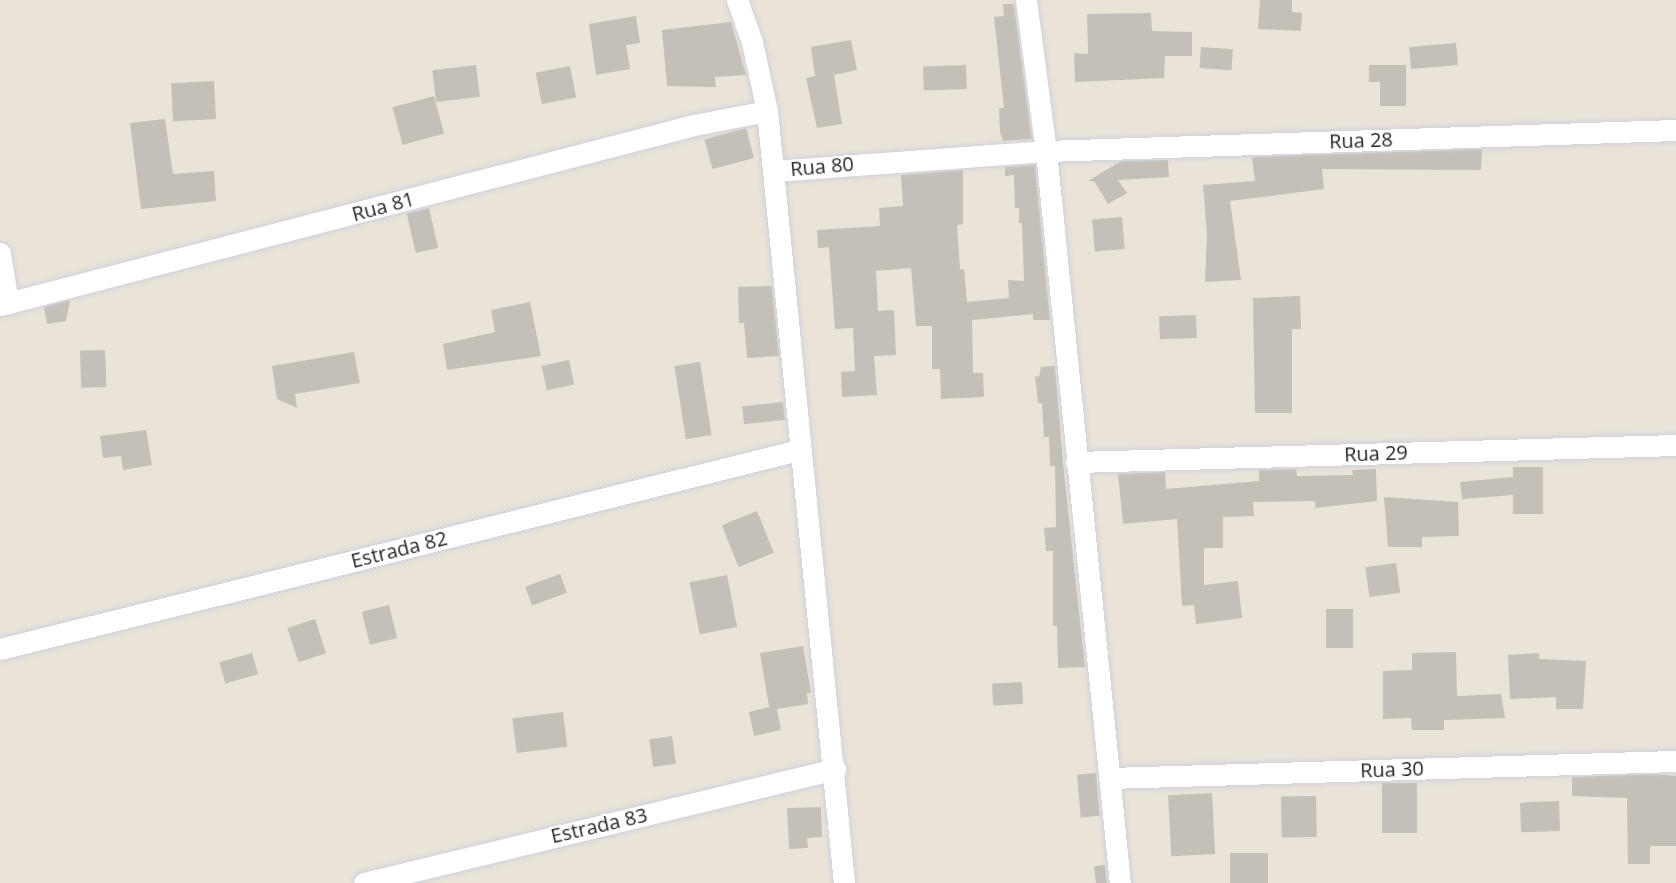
<!DOCTYPE html>
<style>
body{margin:0}
#map{position:relative;width:1676px;height:883px;overflow:hidden;background:#e9e3d8;font-family:"Open Sans",sans-serif}
div>[style]{position:absolute}
.building>*{inset:0;background:#c4c0b8;transform-origin:0 0}
.roads{filter:drop-shadow(0 0 2px #ced0df) drop-shadow(0 0 2px #ced0df)}
.street>*{height:21px;margin:-10.5px;padding:0 10.5px;transform-origin:10.5px;border-radius:10.5px;background:#fff}
span{translate:-50% -50%;white-space:nowrap;text-align:center;line-height:1.15;-webkit-text-stroke:4.5px #fff;paint-order:stroke}
.street-label{font-size:20px;color:#272727}
</style>
<div id="map">
<div class="building">
<div style="clip-path:polygon(1260px 0,1292px 0,1292px 12px,1302px 13px,1301px 31px,1258px 29px)"></div>
<div style="clip-path:polygon(1003px 4px,1014px 4px,1032px 139px,1003px 141px,1000px 132px,999px 108px,1004px 108px,994px 17px,1004px 16px)"></div>
<div style="clip-path:polygon(1151px 13px,1152px 31px,1192px 32px,1192px 56px,1165px 56px,1164px 78px,1075px 82px,1074px 53px,1088px 54px,1087px 14px)"></div>
<div style="clip-path:polygon(636px 16px,640px 43px,626px 45px,630px 69px,596px 75px,589px 24px)"></div>
<div style="clip-path:polygon(731px 22px,746px 75px,715px 77px,716px 87px,667px 86px,662px 30px)"></div>
<div style="clip-path:polygon(851px 40px,857px 70px,834px 75px,842px 124px,817px 128px,806px 78px,815px 76px,811px 47px)"></div>
<div style="left:1456px;top:43px;width:22px;height:47px;rotate:85deg"></div>
<div style="left:1201px;top:47px;width:32px;height:21px;rotate:4deg"></div>
<div style="left:476px;top:65px;width:32px;height:44px;rotate:83deg"></div>
<div style="left:966px;top:65px;width:24px;height:43px;rotate:88deg"></div>
<div style="clip-path:polygon(1369px 65px,1406px 65px,1406px 106px,1380px 106px,1380px 82px,1369px 82px)"></div>
<div style="left:570px;top:66px;width:32px;height:35px;rotate:79deg"></div>
<div style="left:214px;top:81px;width:38px;height:43px;rotate:87deg"></div>
<div style="left:434px;top:96px;width:39px;height:43px;rotate:75deg"></div>
<div style="clip-path:polygon(165px 119px,173px 174px,214px 171px,216px 201px,141px 209px,130px 123px)"></div>
<div style="left:746px;top:128px;width:31px;height:43px;rotate:75deg"></div>
<div style="clip-path:polygon(1482px 149px,1481px 170px,1322px 169px,1324px 189px,1230px 201px,1241px 280px,1205px 282px,1207px 234px,1203px 185px,1255px 181px,1252px 157px)"></div>
<div style="clip-path:polygon(1168px 160px,1169px 177px,1118px 180px,1127px 193px,1108px 204px,1094px 181px,1088px 181px,1121px 161px)"></div>
<div style="clip-path:polygon(1035px 165px,1050px 320px,1033px 320px,1033px 314px,972px 320px,973px 373px,983px 373px,984px 397px,941px 399px,940px 369px,932px 369px,932px 326px,916px 326px,911px 268px,876px 271px,878px 311px,894px 310px,896px 355px,874px 356px,877px 395px,842px 397px,841px 372px,855px 371px,853px 328px,835px 329px,829px 247px,818px 248px,817px 230px,880px 226px,879px 208px,903px 206px,901px 175px,963px 170px,963px 224px,957px 225px,960px 269px,964px 269px,967px 302px,1009px 298px,1008px 280px,1024px 281px,1022px 223px,1019px 223px,1019px 208px,1015px 208px,1014px 175px,1005px 176px,1005px 167px)"></div>
<div style="left:429px;top:208px;width:41px;height:23px;rotate:77deg"></div>
<div style="left:1122px;top:217px;width:32px;height:30px;rotate:85deg"></div>
<div style="clip-path:polygon(772px 286px,779px 356px,747px 358px,744px 323px,739px 323px,738px 287px)"></div>
<div style="clip-path:polygon(1300px 296px,1301px 329px,1292px 329px,1292px 413px,1255px 413px,1253px 298px)"></div>
<div style="clip-path:polygon(70px 300px,66px 321px,47px 324px,44px 307px)"></div>
<div style="clip-path:polygon(530px 302px,541px 356px,447px 370px,443px 344px,495px 332px,491px 310px)"></div>
<div style="left:1196px;top:315px;width:23px;height:37px;rotate:88deg"></div>
<div style="left:105px;top:350px;width:37px;height:25px;rotate:88deg"></div>
<div style="clip-path:polygon(354px 352px,360px 383px,295px 394px,297px 408px,277px 399px,272px 366px)"></div>
<div style="left:569px;top:360px;width:25px;height:28px;rotate:78deg"></div>
<div style="left:700px;top:362px;width:74px;height:26px;rotate:81deg"></div>
<div style="clip-path:polygon(1055px 366px,1063px 463px,1085px 667px,1058px 668px,1057px 626px,1053px 626px,1053px 551px,1046px 551px,1044px 528px,1056px 527px,1055px 466px,1050px 466px,1049px 437px,1044px 437px,1042px 403px,1038px 403px,1035px 376px,1039px 377px,1041px 367px)"></div>
<div style="left:783px;top:402px;width:18px;height:41px;rotate:84deg"></div>
<div style="clip-path:polygon(146px 430px,152px 465px,123px 470px,121px 456px,103px 458px,100px 436px)"></div>
<div style="clip-path:polygon(1513px 467px,1543px 467px,1543px 514px,1513px 514px,1513px 495px,1462px 499px,1460px 482px,1513px 477px)"></div>
<div style="clip-path:polygon(1296px 469px,1297px 476px,1353px 475px,1352px 470px,1376px 469px,1377px 501px,1315px 508px,1315px 501px,1253px 502px,1254px 516px,1223px 517px,1223px 548px,1204px 548px,1204px 585px,1238px 581px,1242px 618px,1196px 624px,1194px 605px,1182px 606px,1177px 519px,1123px 524px,1118px 474px,1165px 472px,1166px 489px,1259px 481px,1259px 470px)"></div>
<div style="clip-path:polygon(1384px 497px,1458px 502px,1459px 536px,1422px 537px,1422px 547px,1388px 547px)"></div>
<div style="left:757px;top:511px;width:45px;height:38px;rotate:68deg"></div>
<div style="left:1396px;top:563px;width:30px;height:31px;rotate:82deg"></div>
<div style="left:560px;top:574px;width:20px;height:37px;rotate:70deg"></div>
<div style="left:727px;top:575px;width:53px;height:38px;rotate:79deg"></div>
<div style="left:389px;top:605px;width:34px;height:28px;rotate:76deg"></div>
<div style="left:1326px;top:609px;width:27px;height:39px"></div>
<div style="left:315px;top:619px;width:36px;height:29px;rotate:72deg"></div>
<div style="clip-path:polygon(803px 646px,811px 693px,807px 693px,808px 704px,777px 709px,781px 730px,754px 736px,749px 712px,769px 707px,760px 653px)"></div>
<div style="clip-path:polygon(1456px 652px,1457px 696px,1501px 694px,1505px 718px,1444px 720px,1444px 730px,1412px 730px,1411px 718px,1383px 719px,1383px 671px,1412px 670px,1412px 653px)"></div>
<div style="left:252px;top:653px;width:22px;height:34px;rotate:74deg"></div>
<div style="clip-path:polygon(1539px 653px,1539px 659px,1586px 661px,1583px 709px,1556px 709px,1556px 697px,1510px 699px,1508px 655px)"></div>
<div style="left:1022px;top:682px;width:22px;height:30px;rotate:87deg"></div>
<div style="left:563px;top:712px;width:35px;height:51px;rotate:83deg"></div>
<div style="left:672px;top:736px;width:28px;height:23px;rotate:82deg"></div>
<div style="left:1096px;top:773px;width:43px;height:19px;rotate:85deg"></div>
<div style="clip-path:polygon(1656px 774px,1676px 776px,1676px 846px,1650px 846px,1650px 864px,1628px 864px,1627px 798px,1572px 796px,1572px 777px)"></div>
<div style="left:1382px;top:783px;width:35px;height:50px"></div>
<div style="left:1212px;top:793px;width:61px;height:44px;rotate:87deg"></div>
<div style="left:1316px;top:796px;width:41px;height:35px;rotate:89deg"></div>
<div style="left:1559px;top:801px;width:30px;height:39px;rotate:88deg"></div>
<div style="clip-path:polygon(821px 807px,822px 837px,807px 838px,808px 848px,789px 849px,787px 808px)"></div>
<div style="left:1230px;top:853px;width:38px;height:30px"></div>
<div style="left:1105px;top:865px;width:18px;height:11px;rotate:84deg"></div>
</div>
<div class="roads">
<div class="street">
<div style="left:737px;top:0;width:45px;rotate:70.3deg"></div>
<div style="left:752px;top:42px;width:71px;rotate:77.7deg"></div>
<div style="left:767px;top:111px;width:776px;rotate:84.3deg"></div>
<div style="left:1026px;top:0;width:152px;rotate:82.5deg"></div>
<div style="left:1046px;top:151px;width:736px;rotate:84.23deg"></div>
<div style="left:774px;top:171px;width:273px;rotate:-4.2deg"></div>
<div style="left:1046px;top:151px;width:630px;rotate:-1.91deg"></div>
<div style="left:0;top:253px;width:51px;rotate:80.9deg"></div>
<div style="left:0;top:305px;width:717px;rotate:-14.54deg"></div>
<div style="left:694px;top:125px;width:74px;rotate:-10.9deg"></div>
<div style="left:1076px;top:462px;width:600px;rotate:-1.62deg"></div>
<div style="left:0;top:649px;width:823px;rotate:-13.99deg"></div>
<div style="left:1109px;top:778px;width:567px;rotate:-1.72deg"></div>
<div style="left:364px;top:883px;width:485px;rotate:-13.6deg"></div>
</div>
</div>
<div class="street-label">
<span style="left:1361px;top:140px;rotate:-2deg">Rua 28</span>
<span style="left:822px;top:166px;rotate:-5deg">Rua 80</span>
<span style="left:383px;top:206px;rotate:-15deg">Rua 81</span>
<span style="left:1376px;top:453px;rotate:-2deg">Rua 29</span>
<span style="left:399px;top:549px;rotate:-14deg">Estrada 82</span>
<span style="left:1392px;top:769px;rotate:-2deg">Rua 30</span>
<span style="left:599px;top:825px;rotate:-13deg">Estrada 83</span>
</div>
</div>
